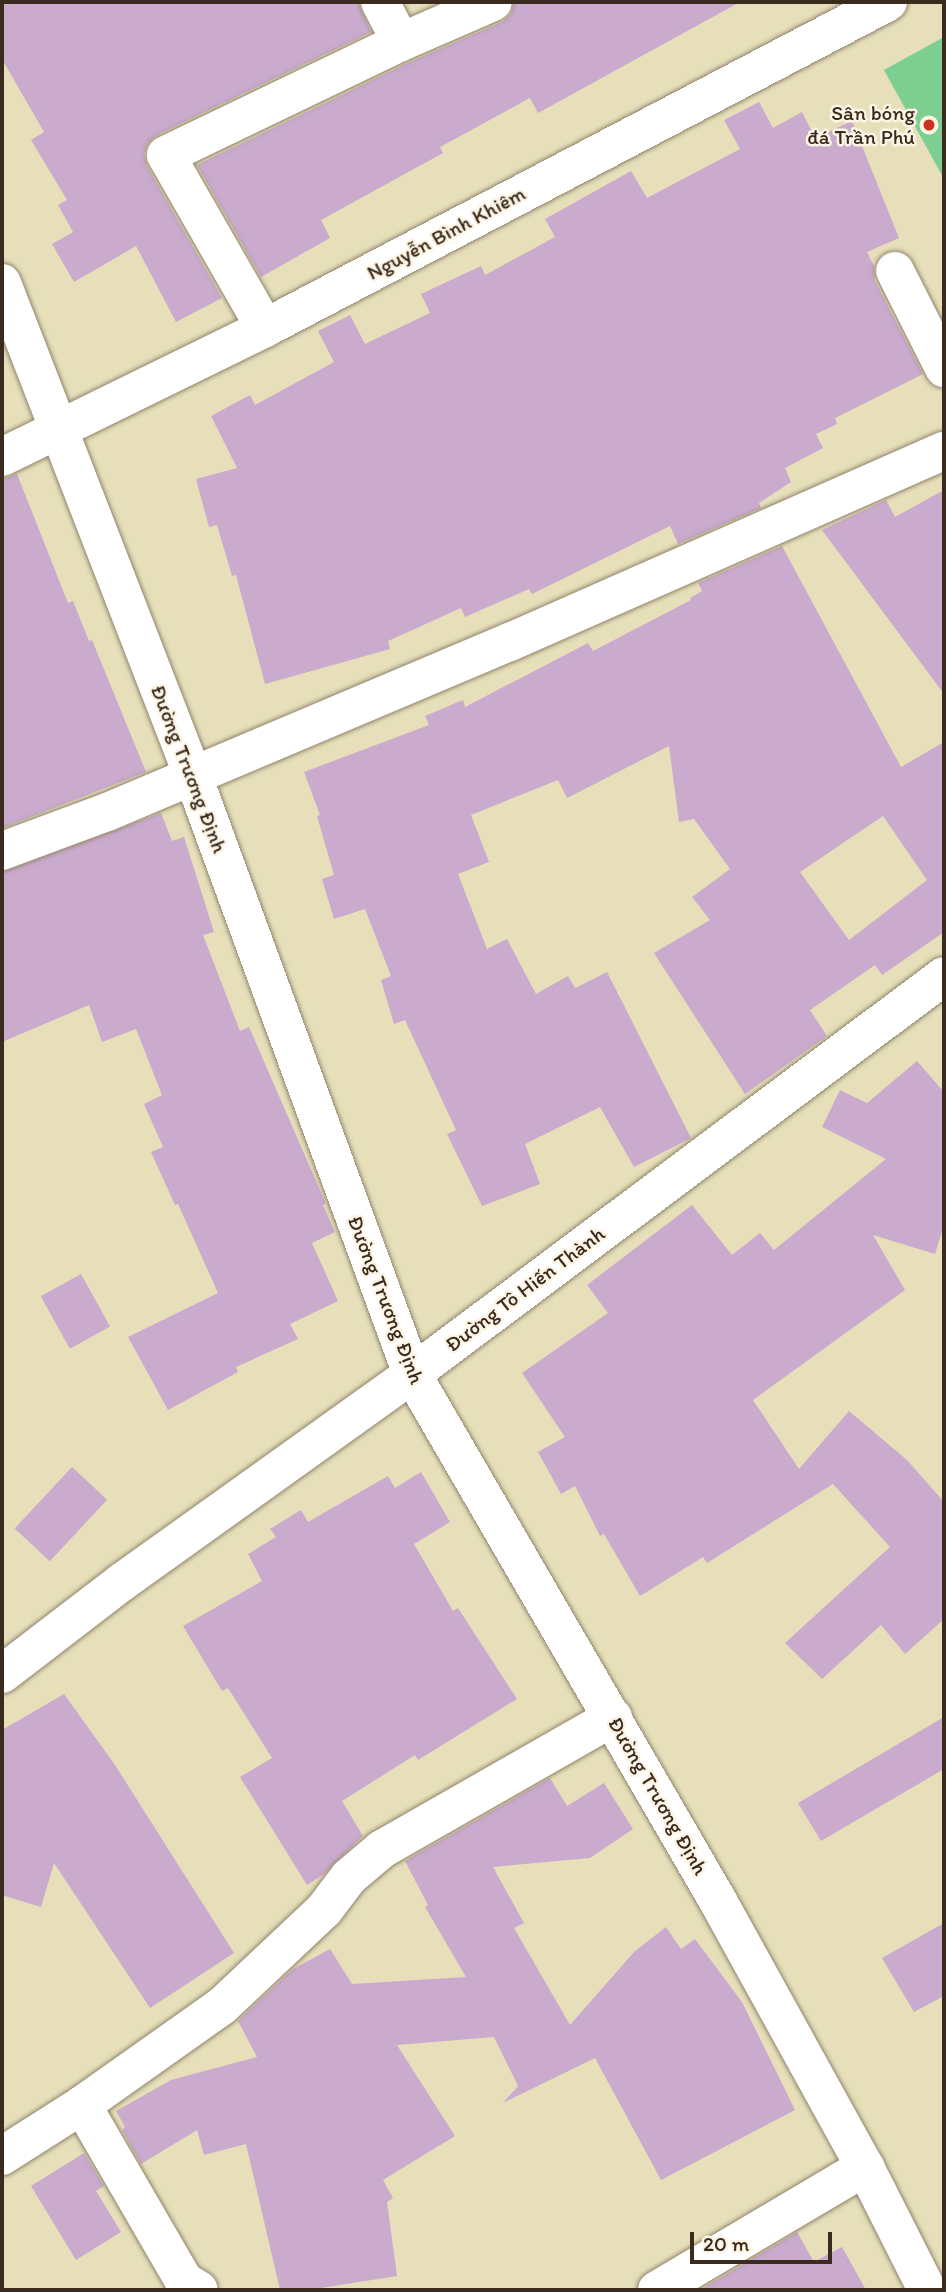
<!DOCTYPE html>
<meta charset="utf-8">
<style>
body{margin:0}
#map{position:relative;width:946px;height:2292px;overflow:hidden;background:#e6dfba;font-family:Itim,sans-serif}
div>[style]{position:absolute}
.green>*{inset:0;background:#7cce91}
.building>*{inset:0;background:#caaacd;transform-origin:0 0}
.roads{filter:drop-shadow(0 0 2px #90846c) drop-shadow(0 0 2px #90846c)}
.minor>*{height:38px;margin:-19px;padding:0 19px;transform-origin:19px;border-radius:19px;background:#fff}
.dots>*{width:19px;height:19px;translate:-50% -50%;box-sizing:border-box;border:4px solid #fcf5e5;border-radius:50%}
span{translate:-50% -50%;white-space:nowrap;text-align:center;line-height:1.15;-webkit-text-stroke:5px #fcf5e5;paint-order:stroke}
.poi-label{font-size:21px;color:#3b2a1e}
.right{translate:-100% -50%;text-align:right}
.street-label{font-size:21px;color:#3b2a1e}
.frame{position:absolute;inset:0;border:4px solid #3b2a1e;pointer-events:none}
.scale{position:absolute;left:690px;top:2232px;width:142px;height:32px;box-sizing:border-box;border:4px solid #3b2a1e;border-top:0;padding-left:9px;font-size:21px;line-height:24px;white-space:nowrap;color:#3b2a1e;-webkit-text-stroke:5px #fcf5e5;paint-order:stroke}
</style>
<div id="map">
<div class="green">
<div style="clip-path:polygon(944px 37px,944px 179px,884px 70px)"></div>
</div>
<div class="building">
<div style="clip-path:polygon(2px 2px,358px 2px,371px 32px,157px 135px,148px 143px,144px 154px,147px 166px,222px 298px,176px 322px,136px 246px,74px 282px,52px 244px,73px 232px,58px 205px,67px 200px,31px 140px,44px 132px,2px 59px)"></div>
<div style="clip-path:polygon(514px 2px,740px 2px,538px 113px,530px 98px,440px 147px,443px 153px,321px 220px,330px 238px,261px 277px,197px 165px,410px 62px,502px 22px,511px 14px)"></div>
<div style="clip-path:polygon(759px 102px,773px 128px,802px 112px,815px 138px,852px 121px,899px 238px,867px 252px,874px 266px,875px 281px,923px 374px,835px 418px,837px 424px,816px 434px,823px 448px,785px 468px,791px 482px,759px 503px,761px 508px,678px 544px,670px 526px,532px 594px,529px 589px,465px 617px,461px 608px,388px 641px,390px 649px,265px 684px,236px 575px,232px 576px,217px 525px,209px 527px,196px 479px,237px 468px,211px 416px,250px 395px,255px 405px,334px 362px,318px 331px,350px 315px,365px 344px,430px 313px,421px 294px,481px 266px,485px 275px,555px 237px,545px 219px,631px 171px,647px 198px,740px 149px,724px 120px)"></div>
<div style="clip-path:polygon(17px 474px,68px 603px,73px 601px,89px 641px,92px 640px,146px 772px,2px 828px,2px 479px)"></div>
<div style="clip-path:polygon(944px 490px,944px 694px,822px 530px,886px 500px,895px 517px)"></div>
<div style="clip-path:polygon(evenodd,782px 546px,901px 767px,944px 742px,944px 932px,882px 975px,875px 965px,810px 1010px,827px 1036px,745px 1094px,654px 953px,710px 920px,692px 897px,730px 869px,694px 819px,679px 822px,669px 746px,567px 798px,558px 780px,471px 815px,489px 862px,458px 874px,487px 949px,507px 939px,536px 994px,568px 976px,575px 988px,607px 972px,691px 1138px,634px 1167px,600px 1107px,525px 1144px,540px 1184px,482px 1206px,447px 1134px,456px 1130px,405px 1020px,394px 1024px,381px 980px,391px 976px,365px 909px,334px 919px,322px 879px,334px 875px,317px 816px,320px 815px,304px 772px,429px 725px,425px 716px,463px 700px,465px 707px,588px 643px,593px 651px,691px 600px,690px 598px,702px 591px,698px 583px,782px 546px,883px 816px,927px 880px,849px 940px,800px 872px,883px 816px)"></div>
<div style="clip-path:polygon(161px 813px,172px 841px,184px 837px,214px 932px,203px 935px,240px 1031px,249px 1027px,326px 1204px,323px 1205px,335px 1232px,312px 1243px,338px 1301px,290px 1324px,298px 1339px,236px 1367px,238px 1372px,168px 1410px,128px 1337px,218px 1293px,178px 1204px,175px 1205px,151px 1152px,163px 1147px,144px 1104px,162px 1095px,136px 1029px,102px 1042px,89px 1005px,2px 1042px,2px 872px)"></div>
<div style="clip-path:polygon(917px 1061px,944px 1092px,944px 1225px,935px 1254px,873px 1235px,905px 1290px,753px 1400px,799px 1469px,849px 1411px,907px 1460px,944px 1502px,944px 1619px,905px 1654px,881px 1625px,822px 1679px,785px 1643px,890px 1547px,833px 1484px,707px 1563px,703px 1557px,640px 1596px,604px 1534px,600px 1536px,575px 1486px,561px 1494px,538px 1452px,565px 1437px,522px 1373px,608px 1313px,587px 1285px,692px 1205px,732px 1255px,760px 1233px,774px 1250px,886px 1159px,822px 1127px,840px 1090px,867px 1103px)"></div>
<div style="left:81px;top:1274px;width:60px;height:46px;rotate:61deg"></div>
<div style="left:72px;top:1467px;width:48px;height:84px;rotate:43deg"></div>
<div style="clip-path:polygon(421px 1472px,450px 1522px,414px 1544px,453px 1611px,458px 1608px,517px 1699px,418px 1760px,415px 1755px,342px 1801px,363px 1836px,324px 1874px,307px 1885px,240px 1777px,272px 1758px,228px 1688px,222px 1691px,183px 1626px,262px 1581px,248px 1554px,276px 1537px,270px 1529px,301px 1510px,308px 1522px,388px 1476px,395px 1488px)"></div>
<div style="clip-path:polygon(64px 1694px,115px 1765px,234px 1953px,150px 2008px,54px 1863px,41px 1907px,2px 1895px,2px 1730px)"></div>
<div style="clip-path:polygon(944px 1717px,944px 1769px,821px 1841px,798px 1803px)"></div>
<div style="clip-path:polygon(550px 1778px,567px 1806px,604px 1783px,633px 1829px,590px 1858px,493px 1867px,524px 1923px,514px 1928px,570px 2025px,634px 1952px,666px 1927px,681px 1949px,695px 1939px,742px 2002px,795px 2110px,661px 2180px,595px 2058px,503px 2103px,518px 2086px,494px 2037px,397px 2045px,455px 2136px,383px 2180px,393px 2198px,387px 2202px,397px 2276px,308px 2290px,280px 2290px,246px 2144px,204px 2155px,197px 2130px,141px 2164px,122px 2130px,125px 2127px,116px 2111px,171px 2080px,257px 2057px,238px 2021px,293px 1969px,330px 1949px,352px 1984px,466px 1977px,425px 1907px,428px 1905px,405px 1861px)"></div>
<div style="clip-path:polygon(944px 1923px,944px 1996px,914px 2012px,882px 1958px)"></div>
<div style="clip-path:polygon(84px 2153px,104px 2186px,96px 2191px,121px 2232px,76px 2260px,31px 2186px)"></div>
<div style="clip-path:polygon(797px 2232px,814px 2262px,842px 2247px,866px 2290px,700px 2290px)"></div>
</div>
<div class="roads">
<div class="minor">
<div style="left:380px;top:2px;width:45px;rotate:62.3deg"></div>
<div style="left:895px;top:271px;width:109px;rotate:63.2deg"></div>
<div style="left:2px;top:283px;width:529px;rotate:68.82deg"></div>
<div style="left:193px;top:776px;width:637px;rotate:69.89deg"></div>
<div style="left:412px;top:1374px;width:609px;rotate:59.86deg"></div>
<div style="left:718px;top:1901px;width:304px;rotate:61.1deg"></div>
<div style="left:865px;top:2167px;width:138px;rotate:63.2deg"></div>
<div style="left:265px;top:328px;width:199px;rotate:-119.8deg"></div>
<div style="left:166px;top:155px;width:261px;rotate:-25.7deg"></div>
<div style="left:401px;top:42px;width:100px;rotate:-23.5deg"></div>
<div style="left:2px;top:457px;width:293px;rotate:-26.1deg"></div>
<div style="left:265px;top:328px;width:703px;rotate:-27.62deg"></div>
<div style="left:2px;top:851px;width:112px;rotate:-20.4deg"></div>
<div style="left:107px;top:812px;width:437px;rotate:-22.9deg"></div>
<div style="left:510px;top:642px;width:474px;rotate:-23.8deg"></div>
<div style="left:2px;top:1674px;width:151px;rotate:-37.5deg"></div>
<div style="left:122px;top:1582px;width:357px;rotate:-35.6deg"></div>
<div style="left:412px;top:1374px;width:664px;rotate:-36.8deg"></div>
<div style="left:82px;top:2105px;width:203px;rotate:59.9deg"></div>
<div style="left:184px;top:2281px;width:17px;rotate:31deg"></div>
<div style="left:2px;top:2156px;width:95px;rotate:-32.5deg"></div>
<div style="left:82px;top:2105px;width:171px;rotate:-35.3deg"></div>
<div style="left:222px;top:2006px;width:140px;rotate:-43.3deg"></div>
<div style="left:324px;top:1910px;width:41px;rotate:-52.9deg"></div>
<div style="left:349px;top:1877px;width:43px;rotate:-40.3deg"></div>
<div style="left:382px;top:1849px;width:266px;rotate:-29.7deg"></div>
<div style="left:657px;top:2290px;width:242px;rotate:-30.6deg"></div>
</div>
</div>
<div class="dots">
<div style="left:929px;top:125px;background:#c8321e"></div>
</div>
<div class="poi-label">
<span class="right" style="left:915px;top:125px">Sân bóng<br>đá Trần Phú</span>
</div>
<div class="street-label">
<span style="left:446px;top:233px;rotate:-28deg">Nguyễn Bình Khiêm</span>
<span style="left:189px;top:769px;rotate:69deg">Đường Trương Định</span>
<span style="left:525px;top:1289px;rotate:-37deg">Đường Tô Hiến Thành</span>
<span style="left:386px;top:1300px;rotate:69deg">Đường Trương Định</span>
<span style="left:658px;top:1796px;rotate:60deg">Đường Trương Định</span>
</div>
<div class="frame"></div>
<div class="scale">20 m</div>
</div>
